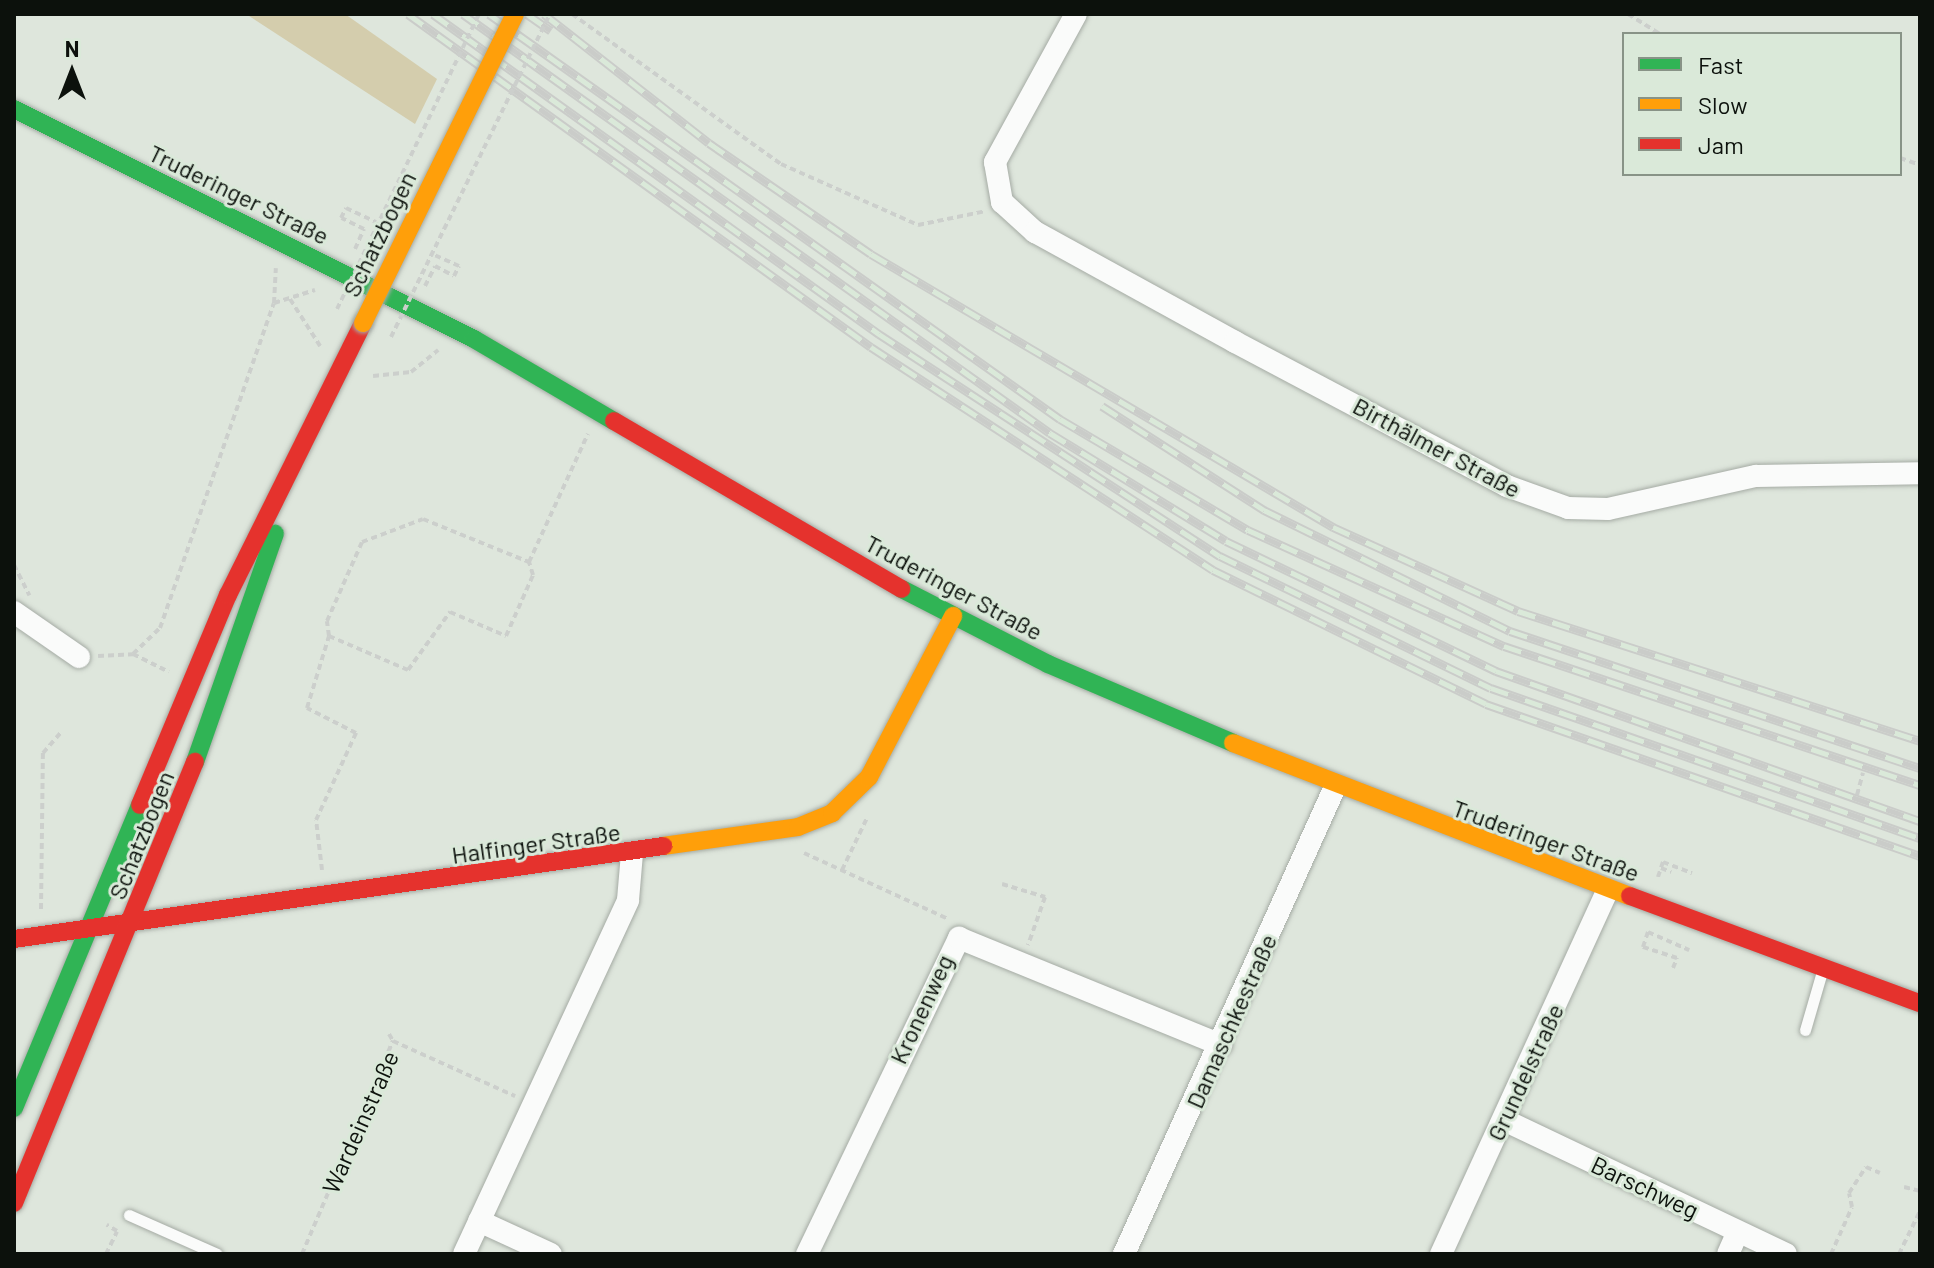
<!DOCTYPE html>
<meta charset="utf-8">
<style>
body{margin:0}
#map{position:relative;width:1934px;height:1268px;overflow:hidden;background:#dee6dc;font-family:Barlow,sans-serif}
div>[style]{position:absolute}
.green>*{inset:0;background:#d4cdad}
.path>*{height:4px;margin-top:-2px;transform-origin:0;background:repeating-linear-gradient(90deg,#cccfcc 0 6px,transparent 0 10px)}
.roads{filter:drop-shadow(0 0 2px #a5aba4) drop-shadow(0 0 2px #a5aba4)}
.lane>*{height:11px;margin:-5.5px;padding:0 5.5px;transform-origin:5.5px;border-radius:5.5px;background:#fafbfa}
.street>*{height:22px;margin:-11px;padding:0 11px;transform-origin:11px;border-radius:11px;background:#fafbfa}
.fast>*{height:18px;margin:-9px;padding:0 9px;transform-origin:9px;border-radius:9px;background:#30b455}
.slow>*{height:18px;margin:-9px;padding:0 9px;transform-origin:9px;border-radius:9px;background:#ff9f0a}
.jam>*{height:18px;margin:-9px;padding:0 9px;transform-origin:9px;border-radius:9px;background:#e5322d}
.rail>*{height:9px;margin-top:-4.5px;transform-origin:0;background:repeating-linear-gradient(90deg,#dae9d9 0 18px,#caccc9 0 36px);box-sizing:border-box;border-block:2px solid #caccc9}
.path-bridge>*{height:4px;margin-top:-2px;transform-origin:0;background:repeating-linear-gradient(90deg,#cccfcc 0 6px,transparent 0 10px)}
.bridges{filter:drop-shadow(0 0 2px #a5aba4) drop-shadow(0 0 2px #a5aba4)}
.slow-bridge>*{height:18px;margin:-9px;padding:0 9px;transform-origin:9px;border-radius:9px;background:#ff9f0a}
span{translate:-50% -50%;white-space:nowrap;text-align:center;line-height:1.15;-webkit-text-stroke:6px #dae9d9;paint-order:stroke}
.street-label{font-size:24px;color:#0c110c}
.frame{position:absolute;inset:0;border:16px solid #0c110c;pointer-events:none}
.legend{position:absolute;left:1622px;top:32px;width:280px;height:144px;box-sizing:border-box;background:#dae9d9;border:2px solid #889387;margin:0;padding:10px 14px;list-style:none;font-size:24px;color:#0c110c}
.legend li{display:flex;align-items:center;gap:16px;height:40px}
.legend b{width:40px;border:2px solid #889387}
.north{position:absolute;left:32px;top:32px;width:80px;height:80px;-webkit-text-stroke:6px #dae9d9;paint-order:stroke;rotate:0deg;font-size:22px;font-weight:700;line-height:32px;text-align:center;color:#0c110c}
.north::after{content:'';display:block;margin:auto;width:28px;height:36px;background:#0c110c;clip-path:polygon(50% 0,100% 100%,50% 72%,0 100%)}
</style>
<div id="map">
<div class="green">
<div style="clip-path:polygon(246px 14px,345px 14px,437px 79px,415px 124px)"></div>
</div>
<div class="path">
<div style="left:572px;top:14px;width:257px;rotate:35.7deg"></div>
<div style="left:781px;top:164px;width:150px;rotate:24deg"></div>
<div style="left:918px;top:225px;width:69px;rotate:-11.6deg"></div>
<div style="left:1628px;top:14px;width:38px;rotate:32deg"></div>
<div style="left:1900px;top:158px;width:21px;rotate:19deg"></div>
<div style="left:355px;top:249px;width:22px;rotate:-66deg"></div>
<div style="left:364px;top:229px;width:25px;rotate:-154deg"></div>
<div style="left:341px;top:218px;width:11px;rotate:-63deg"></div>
<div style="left:346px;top:208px;width:33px;rotate:25deg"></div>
<div style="left:425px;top:286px;width:22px;rotate:-63deg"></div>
<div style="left:435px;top:266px;width:21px;rotate:28deg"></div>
<div style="left:454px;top:276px;width:11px;rotate:-63deg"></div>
<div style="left:459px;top:266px;width:30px;rotate:-156deg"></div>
<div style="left:290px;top:299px;width:56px;rotate:57.4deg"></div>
<div style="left:274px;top:303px;width:43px;rotate:-17.6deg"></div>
<div style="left:373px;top:376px;width:38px;rotate:-6deg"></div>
<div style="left:411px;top:372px;width:35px;rotate:-39deg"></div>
<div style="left:14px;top:565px;width:34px;rotate:63deg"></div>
<div style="left:329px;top:636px;width:15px;rotate:-98deg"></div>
<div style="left:327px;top:621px;width:86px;rotate:-66.1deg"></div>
<div style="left:362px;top:542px;width:65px;rotate:-20.7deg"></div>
<div style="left:423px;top:519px;width:114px;rotate:22.1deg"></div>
<div style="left:133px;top:654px;width:37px;rotate:-44deg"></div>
<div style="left:160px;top:628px;width:344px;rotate:-70.7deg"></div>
<div style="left:274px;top:303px;width:35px;rotate:-87deg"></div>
<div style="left:98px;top:656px;width:35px;rotate:-3deg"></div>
<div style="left:133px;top:654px;width:40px;rotate:26.6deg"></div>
<div style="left:1857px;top:795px;width:23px;rotate:-75deg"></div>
<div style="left:804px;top:853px;width:158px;rotate:24.6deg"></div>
<div style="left:1661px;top:868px;width:11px;rotate:22deg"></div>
<div style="left:322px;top:870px;width:50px;rotate:-96.8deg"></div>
<div style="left:316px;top:820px;width:96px;rotate:-65.3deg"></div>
<div style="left:356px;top:733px;width:55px;rotate:-153deg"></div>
<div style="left:307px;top:708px;width:75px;rotate:-73deg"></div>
<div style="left:329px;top:636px;width:86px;rotate:23.3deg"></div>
<div style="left:408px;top:670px;width:72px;rotate:-54.1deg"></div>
<div style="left:450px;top:612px;width:61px;rotate:23.2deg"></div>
<div style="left:506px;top:636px;width:67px;rotate:-66.1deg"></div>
<div style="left:533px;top:575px;width:14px;rotate:-107deg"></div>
<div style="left:529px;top:562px;width:141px;rotate:-65.3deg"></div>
<div style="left:842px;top:870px;width:58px;rotate:-64.3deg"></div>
<div style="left:1658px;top:877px;width:16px;rotate:-72deg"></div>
<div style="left:1663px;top:862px;width:31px;rotate:21deg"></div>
<div style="left:1002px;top:884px;width:45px;rotate:16.8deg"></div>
<div style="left:1045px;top:897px;width:51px;rotate:109.5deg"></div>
<div style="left:41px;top:909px;width:156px;rotate:-89.3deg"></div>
<div style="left:43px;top:753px;width:28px;rotate:-49deg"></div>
<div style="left:1673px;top:968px;width:11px;rotate:-68deg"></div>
<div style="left:1677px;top:958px;width:36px;rotate:-162deg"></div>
<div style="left:1643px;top:947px;width:16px;rotate:-72deg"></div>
<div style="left:1648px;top:932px;width:45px;rotate:23.7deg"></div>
<div style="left:389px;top:1034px;width:8px;rotate:60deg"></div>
<div style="left:1904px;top:1187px;width:16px;rotate:14deg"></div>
<div style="left:106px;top:1254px;width:25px;rotate:-64deg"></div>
<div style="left:117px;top:1231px;width:12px;rotate:-149deg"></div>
<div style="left:302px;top:1254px;width:232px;rotate:-66.9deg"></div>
<div style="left:393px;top:1041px;width:134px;rotate:24.3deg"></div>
<div style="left:1831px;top:1254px;width:51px;rotate:-65.9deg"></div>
<div style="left:1852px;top:1207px;width:14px;rotate:-102deg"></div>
<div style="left:1849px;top:1193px;width:31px;rotate:-57deg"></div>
<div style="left:1866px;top:1167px;width:15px;rotate:23deg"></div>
<div style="left:1899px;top:1254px;width:48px;rotate:-64deg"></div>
</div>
<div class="roads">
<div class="lane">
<div style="left:1805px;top:1030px;width:65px;rotate:-73.8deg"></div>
<div style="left:129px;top:1215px;width:96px;rotate:23.9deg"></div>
</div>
<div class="street">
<div style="left:1076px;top:14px;width:169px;rotate:118.7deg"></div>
<div style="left:995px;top:162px;width:41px;rotate:80.1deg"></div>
<div style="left:1002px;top:202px;width:45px;rotate:42.3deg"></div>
<div style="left:1035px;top:232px;width:228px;rotate:28.8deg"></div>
<div style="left:1235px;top:342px;width:308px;rotate:27.9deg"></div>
<div style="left:1507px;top:486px;width:65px;rotate:19.8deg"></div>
<div style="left:1568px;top:508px;width:40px;rotate:1.4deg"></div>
<div style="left:1608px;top:509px;width:152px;rotate:-12.6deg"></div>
<div style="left:1756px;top:476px;width:164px;rotate:-1deg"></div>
<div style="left:14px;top:612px;width:79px;rotate:34.7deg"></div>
<div style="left:1504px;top:1120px;width:312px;rotate:25.4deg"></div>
<div style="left:479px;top:1221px;width:79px;rotate:24.6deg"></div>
<div style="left:464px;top:1254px;width:390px;rotate:-65.1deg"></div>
<div style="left:628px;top:900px;width:47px;rotate:-85.1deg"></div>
<div style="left:807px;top:1254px;width:351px;rotate:-64.3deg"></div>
<div style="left:959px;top:938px;width:283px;rotate:22.2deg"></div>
<div style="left:1124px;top:1254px;width:512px;rotate:-65.69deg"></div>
<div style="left:1441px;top:1254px;width:400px;rotate:-65.4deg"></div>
<div style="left:1728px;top:1254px;width:24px;rotate:-66deg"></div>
</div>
<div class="fast">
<div style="left:14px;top:109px;width:514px;rotate:26.57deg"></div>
<div style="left:474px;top:339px;width:162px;rotate:30.4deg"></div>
<div style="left:902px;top:589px;width:164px;rotate:27.2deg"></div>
<div style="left:1048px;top:664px;width:201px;rotate:23.1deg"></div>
<div style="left:195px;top:762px;width:242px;rotate:-70.7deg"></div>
<div style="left:14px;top:1108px;width:328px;rotate:-67.4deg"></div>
</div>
<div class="slow">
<div style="left:1233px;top:743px;width:425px;rotate:21.1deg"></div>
<div style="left:663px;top:846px;width:136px;rotate:-8deg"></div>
<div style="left:798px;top:827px;width:37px;rotate:-22deg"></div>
<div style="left:832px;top:813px;width:52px;rotate:-44.2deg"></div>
<div style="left:869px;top:777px;width:182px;rotate:-62.4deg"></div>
</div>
<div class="jam">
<div style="left:614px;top:421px;width:333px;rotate:30.3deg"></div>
<div style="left:140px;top:805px;width:228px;rotate:-67.3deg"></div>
<div style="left:228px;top:595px;width:304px;rotate:-63.6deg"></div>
<div style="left:1630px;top:896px;width:309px;rotate:20.3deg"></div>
<div style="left:14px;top:939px;width:656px;rotate:-8.15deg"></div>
<div style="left:14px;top:1203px;width:477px;rotate:-67.7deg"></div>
</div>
</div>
<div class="rail">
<div style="left:408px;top:14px;width:570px;rotate:35.72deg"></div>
<div style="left:871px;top:347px;width:408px;rotate:33.1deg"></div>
<div style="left:1213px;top:570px;width:304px;rotate:26.1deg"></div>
<div style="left:1486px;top:704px;width:460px;rotate:19.3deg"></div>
<div style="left:433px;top:14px;width:549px;rotate:35.66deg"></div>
<div style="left:879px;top:334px;width:407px;rotate:33.1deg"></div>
<div style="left:1220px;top:556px;width:301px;rotate:26deg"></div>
<div style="left:1491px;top:688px;width:454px;rotate:19.3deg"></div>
<div style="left:463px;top:14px;width:721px;rotate:35.52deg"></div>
<div style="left:1050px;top:433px;width:206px;rotate:31.5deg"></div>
<div style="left:1226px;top:541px;width:300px;rotate:25.7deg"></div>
<div style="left:1496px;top:671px;width:450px;rotate:19.5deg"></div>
<div style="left:489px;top:14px;width:700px;rotate:35.35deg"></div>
<div style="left:1060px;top:419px;width:218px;rotate:30.6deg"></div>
<div style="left:1248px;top:530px;width:281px;rotate:24.4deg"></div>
<div style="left:1504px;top:646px;width:439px;rotate:18.5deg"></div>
<div style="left:527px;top:14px;width:29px;rotate:35deg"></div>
<div style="left:544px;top:14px;width:209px;rotate:38deg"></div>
<div style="left:709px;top:143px;width:196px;rotate:34.4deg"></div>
<div style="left:871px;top:254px;width:537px;rotate:30.58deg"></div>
<div style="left:1333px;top:527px;width:203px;rotate:24.4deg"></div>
<div style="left:1518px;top:611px;width:422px;rotate:17.9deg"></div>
<div style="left:1102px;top:406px;width:193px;rotate:32.7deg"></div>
<div style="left:1264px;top:510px;width:274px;rotate:26.2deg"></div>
<div style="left:1510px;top:631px;width:432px;rotate:18.5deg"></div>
</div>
<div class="path-bridge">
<div style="left:337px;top:309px;width:327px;rotate:-64.3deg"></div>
<div style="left:391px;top:337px;width:360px;rotate:-63.8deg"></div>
</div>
<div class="bridges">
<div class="slow-bridge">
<div style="left:363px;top:323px;width:344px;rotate:-63.8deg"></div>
</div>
</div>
<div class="street-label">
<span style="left:239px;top:194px;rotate:26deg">Truderinger Straße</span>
<span style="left:379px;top:234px;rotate:-64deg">Schatzbogen</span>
<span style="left:1437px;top:447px;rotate:28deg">Birthälmer Straße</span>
<span style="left:954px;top:587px;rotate:28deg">Truderinger Straße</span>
<span style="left:141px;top:835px;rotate:-68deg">Schatzbogen</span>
<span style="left:1546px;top:840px;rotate:20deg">Truderinger Straße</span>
<span style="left:536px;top:843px;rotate:-8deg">Halfinger Straße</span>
<span style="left:921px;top:1009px;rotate:-65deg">Kronenweg</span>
<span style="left:1231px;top:1021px;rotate:-66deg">Damaschkestraße</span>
<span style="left:1525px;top:1072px;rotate:-65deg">Grundelstraße</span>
<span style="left:360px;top:1122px;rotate:-66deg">Wardeinstraße</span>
<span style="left:1645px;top:1187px;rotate:25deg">Barschweg</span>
</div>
<div class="frame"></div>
<ul class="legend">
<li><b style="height:10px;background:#30b455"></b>Fast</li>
<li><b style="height:10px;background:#ff9f0a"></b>Slow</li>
<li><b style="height:10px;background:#e5322d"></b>Jam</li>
</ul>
<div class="north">N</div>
</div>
